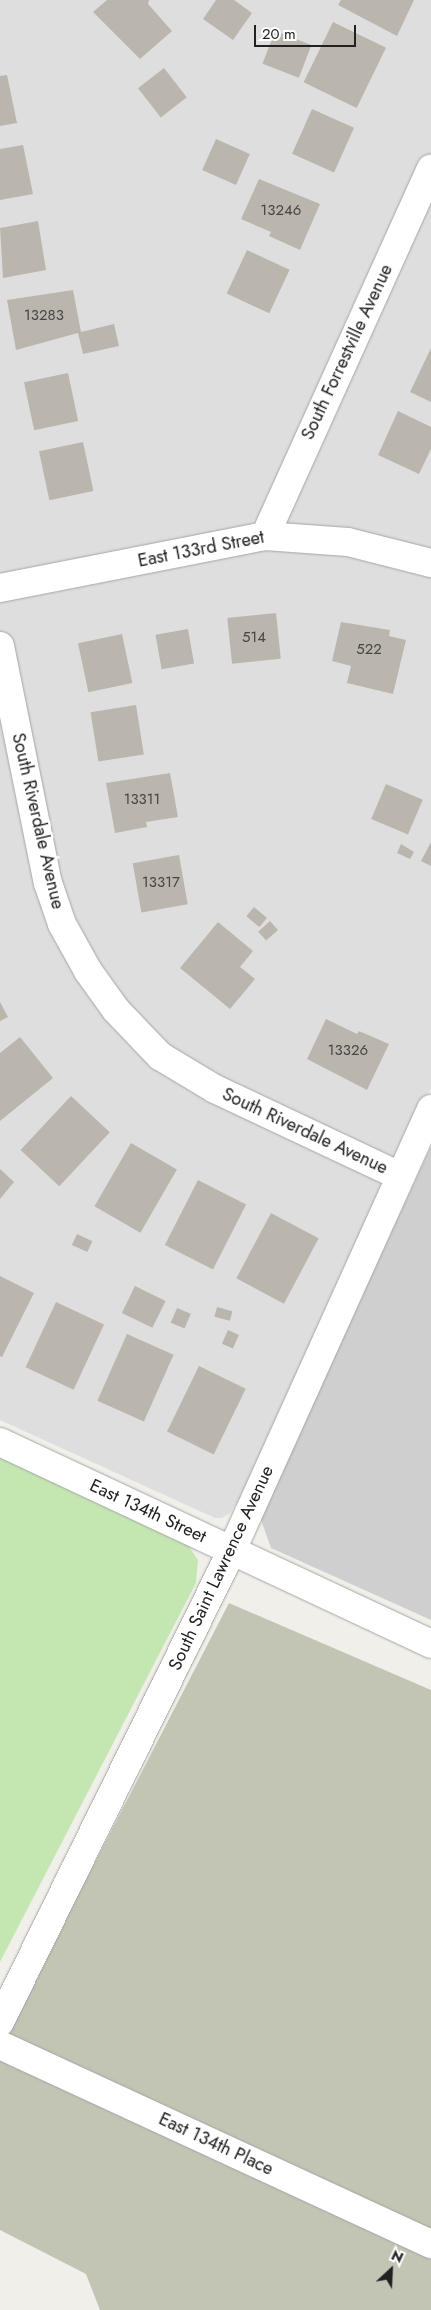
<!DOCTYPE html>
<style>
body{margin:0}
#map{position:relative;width:431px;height:2310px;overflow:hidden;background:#f1efe9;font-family:Jost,sans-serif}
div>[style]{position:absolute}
.residential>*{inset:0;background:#dfdede}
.religious>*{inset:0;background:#cfcfcf}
.construction>*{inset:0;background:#c3c5b4}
.grass>*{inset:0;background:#c4e7b2}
.building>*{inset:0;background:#bab6ae;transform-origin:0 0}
.roads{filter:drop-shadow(0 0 1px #a5a5a5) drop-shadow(0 0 1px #a5a5a5)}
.minor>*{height:28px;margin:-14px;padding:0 14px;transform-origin:14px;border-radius:14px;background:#fff}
span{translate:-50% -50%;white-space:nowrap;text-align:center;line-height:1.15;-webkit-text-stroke:4.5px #fff;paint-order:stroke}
.number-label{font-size:15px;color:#474644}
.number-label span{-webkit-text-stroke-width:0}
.street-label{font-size:18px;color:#212121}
.north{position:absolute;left:366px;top:2245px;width:50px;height:50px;-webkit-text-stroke:4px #fff;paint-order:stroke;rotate:25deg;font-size:14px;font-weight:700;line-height:20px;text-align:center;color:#212121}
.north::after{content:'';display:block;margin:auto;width:18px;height:22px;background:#212121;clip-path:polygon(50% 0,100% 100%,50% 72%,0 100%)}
.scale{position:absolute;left:254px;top:25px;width:102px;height:22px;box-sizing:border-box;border:2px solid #212121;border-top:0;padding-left:6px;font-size:15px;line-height:18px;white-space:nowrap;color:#212121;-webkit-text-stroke:4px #fff;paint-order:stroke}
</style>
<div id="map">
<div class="residential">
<div style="clip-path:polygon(0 0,431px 0,431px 1088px,241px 1497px,230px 1513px,222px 1518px,215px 1518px,0 1420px)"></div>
</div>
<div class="religious">
<div style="clip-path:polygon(431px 1146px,431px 1620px,271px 1548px,260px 1517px)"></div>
</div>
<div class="construction">
<div style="clip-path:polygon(229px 1603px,431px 1690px,431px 2310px,100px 2310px,86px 2274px,0 2230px,0 2046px)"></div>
</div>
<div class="grass">
<div style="clip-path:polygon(0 1450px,186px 1542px,198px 1560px,196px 1583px,0 1962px)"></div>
</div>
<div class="building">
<div style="clip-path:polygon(107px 0,149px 0,148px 4px,172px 31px,140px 59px,93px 12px)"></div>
<div style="clip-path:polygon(216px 0,234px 0,252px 13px,233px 40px,203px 19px)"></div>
<div style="clip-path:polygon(341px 0,414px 0,397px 36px,338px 5px)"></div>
<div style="left:333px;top:22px;width:59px;height:67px;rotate:26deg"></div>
<div style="left:275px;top:31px;width:39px;height:35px;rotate:21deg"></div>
<div style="left:164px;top:68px;width:37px;height:33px;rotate:52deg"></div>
<div style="clip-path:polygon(7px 75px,17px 123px,0 126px,0 76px)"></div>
<div style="left:312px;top:109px;width:46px;height:49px;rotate:24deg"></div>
<div style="left:216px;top:139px;width:37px;height:34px;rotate:24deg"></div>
<div style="clip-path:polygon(23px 145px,33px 194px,0 200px,0 149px)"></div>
<div style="clip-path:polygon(259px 179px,320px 204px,300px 250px,269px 236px,271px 232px,241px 219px)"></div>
<div style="clip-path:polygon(38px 221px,46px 270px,3px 278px,0 228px)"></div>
<div style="left:247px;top:250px;width:47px;height:48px;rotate:25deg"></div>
<div style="clip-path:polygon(73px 290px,81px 332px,114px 324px,119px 346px,83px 354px,78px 333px,16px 350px,7px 300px)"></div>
<div style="clip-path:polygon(431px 348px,431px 402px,410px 392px)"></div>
<div style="left:68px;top:373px;width:49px;height:45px;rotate:78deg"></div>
<div style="clip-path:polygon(398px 411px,431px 427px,431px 449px,419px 474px,378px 455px)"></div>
<div style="left:83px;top:442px;width:50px;height:45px;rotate:78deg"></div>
<div style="left:276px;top:613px;width:46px;height:49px;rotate:84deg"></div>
<div style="clip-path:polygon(341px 622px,390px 630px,389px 636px,406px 640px,393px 694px,347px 683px,351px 666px,332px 661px)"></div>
<div style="left:188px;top:629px;width:35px;height:33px;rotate:80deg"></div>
<div style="left:122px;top:634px;width:50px;height:45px;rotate:78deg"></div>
<div style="left:136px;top:705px;width:50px;height:46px;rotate:81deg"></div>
<div style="clip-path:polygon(170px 773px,178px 817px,146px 822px,147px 827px,115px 833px,106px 783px)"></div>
<div style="left:386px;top:784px;width:40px;height:38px;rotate:23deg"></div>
<div style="clip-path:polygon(431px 842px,431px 866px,421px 861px)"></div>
<div style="clip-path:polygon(401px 844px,414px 852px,410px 859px,397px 853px)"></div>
<div style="left:179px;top:855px;width:50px;height:47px;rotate:80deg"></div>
<div style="left:254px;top:907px;width:17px;height:12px;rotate:40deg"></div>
<div style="left:270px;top:921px;width:12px;height:16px;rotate:48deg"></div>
<div style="clip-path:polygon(218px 922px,253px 951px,240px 967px,255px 979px,230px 1009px,180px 968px)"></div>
<div style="clip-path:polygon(0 1002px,8px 1017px,0 1021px)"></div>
<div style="clip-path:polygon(326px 1019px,357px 1034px,359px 1031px,389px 1044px,367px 1090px,307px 1059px)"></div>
<div style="clip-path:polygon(20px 1037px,53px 1078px,0 1121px,0 1053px)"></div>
<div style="left:71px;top:1096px;width:53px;height:74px;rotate:43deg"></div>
<div style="left:131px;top:1143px;width:53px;height:73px;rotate:30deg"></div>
<div style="clip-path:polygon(0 1169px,14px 1182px,0 1199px)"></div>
<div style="left:198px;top:1180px;width:54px;height:73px;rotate:27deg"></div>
<div style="left:271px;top:1213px;width:54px;height:74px;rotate:28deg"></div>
<div style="left:77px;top:1234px;width:17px;height:12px;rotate:25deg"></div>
<div style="clip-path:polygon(0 1276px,34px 1293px,2px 1357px,0 1356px)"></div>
<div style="left:135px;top:1286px;width:34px;height:30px;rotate:26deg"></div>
<div style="left:56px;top:1302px;width:53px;height:72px;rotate:25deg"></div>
<div style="left:217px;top:1307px;width:16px;height:10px;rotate:15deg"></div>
<div style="left:177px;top:1308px;width:15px;height:16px;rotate:23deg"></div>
<div style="left:228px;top:1330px;width:12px;height:15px;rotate:24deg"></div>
<div style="left:127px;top:1334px;width:51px;height:73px;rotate:24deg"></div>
<div style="left:199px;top:1366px;width:52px;height:73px;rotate:26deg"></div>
</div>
<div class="roads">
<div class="minor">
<div style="left:265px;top:536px;width:403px;rotate:-65.7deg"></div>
<div style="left:0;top:588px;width:270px;rotate:-11.1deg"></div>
<div style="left:265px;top:536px;width:83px;rotate:4.1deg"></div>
<div style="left:348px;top:542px;width:86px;rotate:14.2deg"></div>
<div style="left:0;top:646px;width:242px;rotate:78.6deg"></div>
<div style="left:48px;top:883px;width:43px;rotate:71.1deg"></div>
<div style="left:62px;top:924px;width:54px;rotate:61deg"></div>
<div style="left:88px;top:971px;width:48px;rotate:54.3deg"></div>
<div style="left:116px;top:1010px;width:64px;rotate:46.3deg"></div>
<div style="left:160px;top:1056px;width:64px;rotate:31deg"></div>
<div style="left:215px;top:1089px;width:204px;rotate:25.2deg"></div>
<div style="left:0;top:1442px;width:476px;rotate:25.1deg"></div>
<div style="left:0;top:2022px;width:526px;rotate:-63.82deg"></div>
<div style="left:232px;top:1550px;width:484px;rotate:-65.7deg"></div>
<div style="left:0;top:2045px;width:475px;rotate:24.8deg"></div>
</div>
</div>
<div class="number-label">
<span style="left:281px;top:211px">13246</span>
<span style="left:44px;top:316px">13283</span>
<span style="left:254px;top:638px">514</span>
<span style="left:369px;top:650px">522</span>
<span style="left:142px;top:800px">13311</span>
<span style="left:161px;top:883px">13317</span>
<span style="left:348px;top:1051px">13326</span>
</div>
<div class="street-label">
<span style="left:347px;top:352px;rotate:-65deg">South Forrestville Avenue</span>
<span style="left:201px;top:549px;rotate:-11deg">East 133rd Street</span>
<span style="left:38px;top:821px;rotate:77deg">South Riverdale Avenue</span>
<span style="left:305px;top:1131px;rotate:25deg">South Riverdale Avenue</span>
<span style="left:148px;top:1511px;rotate:25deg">East 134th Street</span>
<span style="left:221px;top:1568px;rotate:-65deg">South Saint Lawrence Avenue</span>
<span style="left:216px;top:2144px;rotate:25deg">East 134th Place</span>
</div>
<div class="north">N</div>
<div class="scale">20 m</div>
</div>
